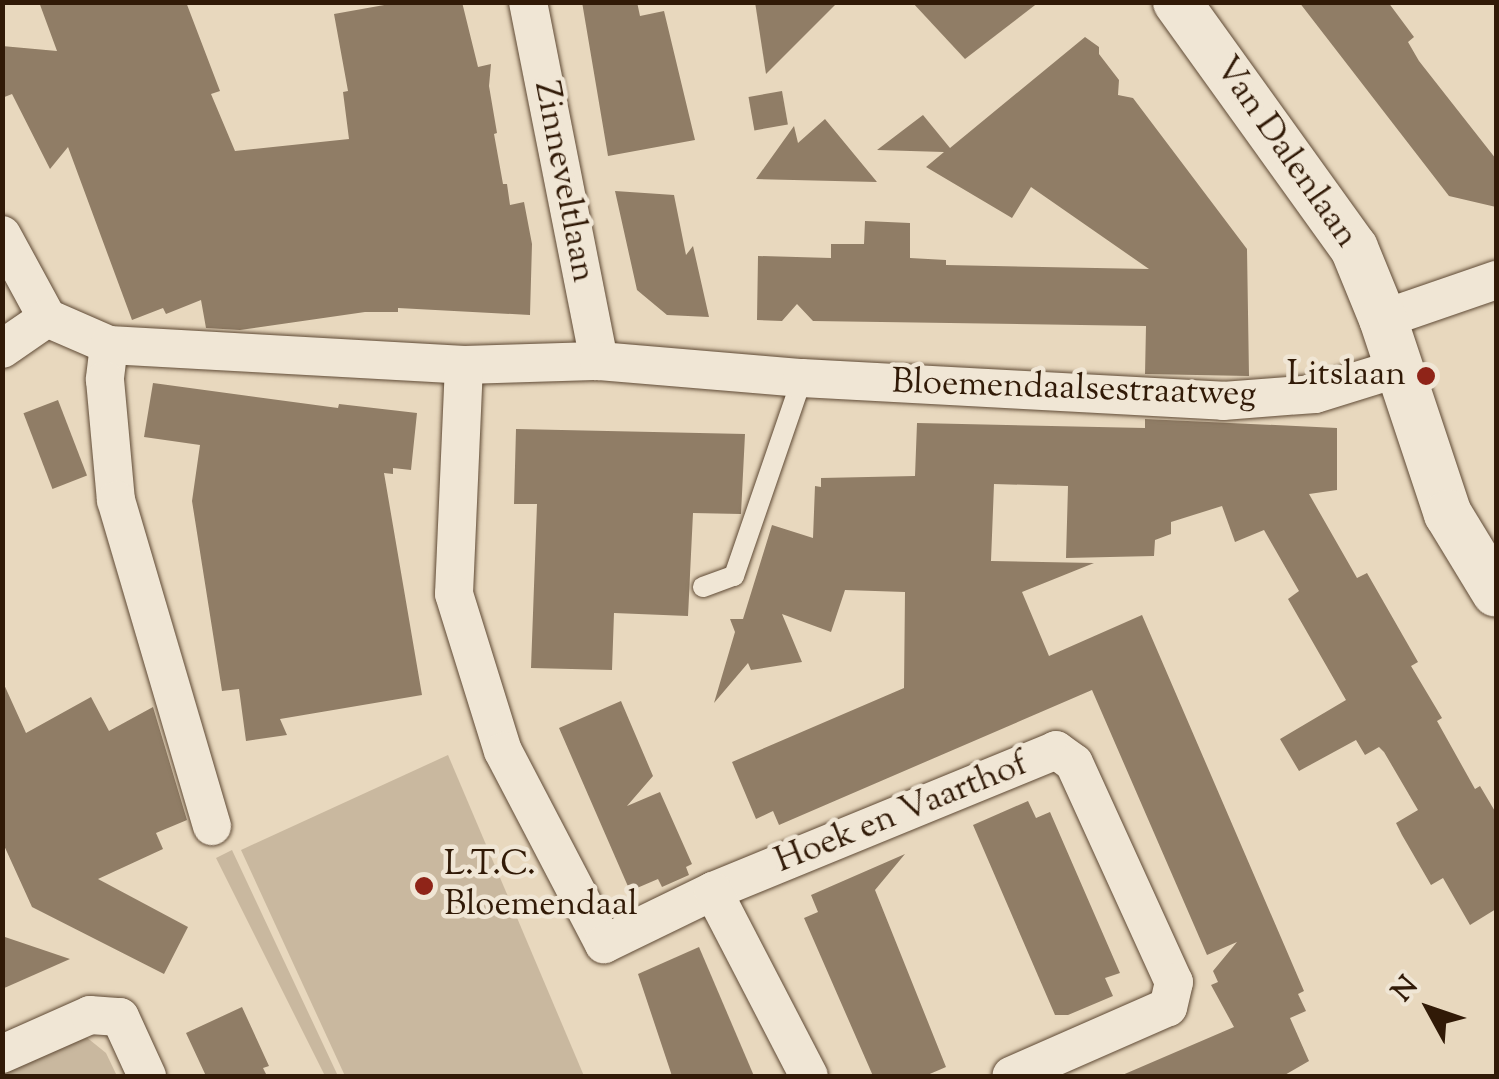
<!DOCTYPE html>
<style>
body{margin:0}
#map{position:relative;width:1499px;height:1079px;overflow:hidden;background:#e8d8be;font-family:"Sorts Mill Goudy",serif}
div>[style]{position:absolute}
.green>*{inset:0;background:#c9b89f}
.building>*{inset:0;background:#907d66;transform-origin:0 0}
.roads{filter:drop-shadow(0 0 2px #5f4a35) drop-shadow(0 0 2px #5f4a35)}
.service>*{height:20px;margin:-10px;padding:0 10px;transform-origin:10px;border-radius:10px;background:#f0e6d5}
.minor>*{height:38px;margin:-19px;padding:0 19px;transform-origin:19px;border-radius:19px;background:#f0e6d5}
.tertiary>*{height:48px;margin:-24px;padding:0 24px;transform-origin:24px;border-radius:24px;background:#f0e6d5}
.dots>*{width:28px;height:28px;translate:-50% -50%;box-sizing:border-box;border:5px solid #f0e6d5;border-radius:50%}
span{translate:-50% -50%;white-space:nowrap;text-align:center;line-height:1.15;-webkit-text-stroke:9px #f0e6d5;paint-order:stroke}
.street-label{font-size:35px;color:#311a07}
.poi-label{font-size:35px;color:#311a07}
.right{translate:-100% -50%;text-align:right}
.left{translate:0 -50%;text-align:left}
.frame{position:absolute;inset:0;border:5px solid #311a07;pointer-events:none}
.north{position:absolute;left:1379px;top:959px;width:100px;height:100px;-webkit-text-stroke:8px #f0e6d5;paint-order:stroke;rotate:310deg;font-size:28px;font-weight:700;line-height:40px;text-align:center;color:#311a07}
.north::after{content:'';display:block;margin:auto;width:35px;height:45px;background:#311a07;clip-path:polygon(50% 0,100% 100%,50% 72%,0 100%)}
</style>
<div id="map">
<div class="green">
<div style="clip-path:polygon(448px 755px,584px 1076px,345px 1076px,241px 850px)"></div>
<div style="clip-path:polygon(232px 850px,338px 1076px,325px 1076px,216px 858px)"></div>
<div style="clip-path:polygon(80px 1032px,106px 1053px,117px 1076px,3px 1076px,3px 1066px)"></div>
</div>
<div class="building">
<div style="clip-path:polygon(39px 2px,186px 2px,220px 91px,211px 94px,235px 151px,349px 139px,343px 92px,348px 91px,334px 14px,401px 2px,462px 2px,478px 67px,491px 64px,489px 86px,497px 133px,494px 134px,503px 184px,507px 184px,510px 205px,524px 202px,532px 244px,530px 315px,398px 308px,398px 312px,365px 312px,240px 330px,206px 328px,201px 300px,166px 314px,163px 308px,132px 320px,68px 147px,50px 169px,12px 94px,2px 98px,2px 46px,57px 51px)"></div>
<div style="clip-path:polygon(582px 2px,637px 2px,640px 16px,664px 11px,695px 140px,608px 156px)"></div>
<div style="clip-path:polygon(755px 2px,838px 2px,766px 74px)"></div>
<div style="clip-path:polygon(912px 2px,1039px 2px,965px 59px)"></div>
<div style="clip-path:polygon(1299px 2px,1388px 2px,1414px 37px,1408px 42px,1419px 61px,1496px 159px,1496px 207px,1449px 196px)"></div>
<div style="clip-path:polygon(1085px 37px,1099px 47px,1099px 54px,1119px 80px,1118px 95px,1133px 98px,1247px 249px,1249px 376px,1145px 374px,1146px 326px,813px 321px,797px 304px,782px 321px,757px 320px,758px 256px,831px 258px,831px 244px,864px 244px,865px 221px,910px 223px,910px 258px,946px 260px,946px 265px,1149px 269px,1031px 187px,1012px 218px,926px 167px,944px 152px,877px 150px,923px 115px,950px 148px)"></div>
<div style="left:782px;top:91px;width:34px;height:34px;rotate:80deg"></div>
<div style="clip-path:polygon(825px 119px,877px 182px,756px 179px,794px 126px,798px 143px)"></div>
<div style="clip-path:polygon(615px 191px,674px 195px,686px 255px,693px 246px,709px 317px,667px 315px,637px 290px)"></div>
<div style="clip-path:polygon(153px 383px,338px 408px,339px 404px,417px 413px,411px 470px,393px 468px,393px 474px,384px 473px,422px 695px,280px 719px,287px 735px,246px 741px,239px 689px,222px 691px,192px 501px,200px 445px,144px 437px)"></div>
<div style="left:58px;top:400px;width:81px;height:37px;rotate:69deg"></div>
<div style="clip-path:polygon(1145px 419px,1337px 428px,1337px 490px,1309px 494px,1357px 578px,1367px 573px,1418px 662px,1411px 666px,1442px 718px,1437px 721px,1475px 789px,1480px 786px,1496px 813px,1496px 909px,1470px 925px,1443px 878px,1431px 885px,1402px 835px,1396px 823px,1418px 810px,1384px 752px,1379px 747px,1365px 755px,1356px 740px,1299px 771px,1280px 739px,1346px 700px,1288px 599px,1299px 591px,1264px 530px,1235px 542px,1222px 506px,1171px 522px,1171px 534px,1155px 540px,1154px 556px,1066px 558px,1068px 486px,994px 484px,991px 561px,1094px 563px,1022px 592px,1049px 656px,1142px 615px,1304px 991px,1298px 994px,1306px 1011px,1290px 1018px,1309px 1061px,1283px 1076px,1120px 1076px,1234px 1027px,1211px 985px,1218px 982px,1213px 971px,1237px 942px,1207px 955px,1092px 690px,779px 825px,773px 811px,756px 819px,732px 762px,904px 688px,905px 592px,845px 590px,831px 632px,782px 614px,802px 662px,751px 670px,748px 663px,714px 703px,735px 632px,730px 619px,743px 619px,772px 525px,813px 538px,815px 486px,821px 487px,821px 478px,915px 476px,917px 423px,1145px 428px)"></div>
<div style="clip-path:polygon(516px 429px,745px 434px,741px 514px,693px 513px,688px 616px,614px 613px,612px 670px,531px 668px,537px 504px,514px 504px)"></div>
<div style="clip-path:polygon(2px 680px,26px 733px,91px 697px,109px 731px,153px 707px,187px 820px,156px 833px,163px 849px,98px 879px,188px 927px,164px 974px,32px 907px,2px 841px)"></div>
<div style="clip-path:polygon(621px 701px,653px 776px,627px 806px,660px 792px,692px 864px,686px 867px,689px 875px,662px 887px,658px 879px,630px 891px,559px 728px)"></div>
<div style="clip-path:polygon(1028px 801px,1036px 818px,1050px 812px,1120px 973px,1105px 978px,1113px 996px,1068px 1015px,1055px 1015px,973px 825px)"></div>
<div style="clip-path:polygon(905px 854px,875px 890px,946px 1067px,925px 1076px,873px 1076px,804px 918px,818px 912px,811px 895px)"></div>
<div style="clip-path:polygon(2px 936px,70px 959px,2px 989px)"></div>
<div style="clip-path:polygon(699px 947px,728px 1015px,754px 1076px,672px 1076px,638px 974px)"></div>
<div style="clip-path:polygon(242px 1007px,269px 1066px,263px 1068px,267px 1076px,206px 1076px,186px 1033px)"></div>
</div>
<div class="roads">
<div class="service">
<div style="left:703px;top:587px;width:33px;rotate:-20deg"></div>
<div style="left:734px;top:576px;width:209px;rotate:-71deg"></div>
</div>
<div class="minor">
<div style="left:528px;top:2px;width:366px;rotate:78.8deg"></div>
<div style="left:2px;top:235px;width:94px;rotate:61.5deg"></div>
<div style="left:47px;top:318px;width:68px;rotate:23.5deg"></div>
<div style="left:109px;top:345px;width:356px;rotate:3.2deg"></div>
<div style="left:464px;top:365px;width:135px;rotate:-1.7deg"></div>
<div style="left:599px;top:361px;width:204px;rotate:4.8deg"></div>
<div style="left:802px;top:378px;width:422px;rotate:3.1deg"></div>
<div style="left:1223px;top:401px;width:92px;rotate:-4.4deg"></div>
<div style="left:1315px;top:394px;width:85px;rotate:-17.2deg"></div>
<div style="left:1383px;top:319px;width:120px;rotate:-19deg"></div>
<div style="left:109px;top:345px;width:35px;rotate:97deg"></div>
<div style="left:105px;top:380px;width:121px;rotate:84.8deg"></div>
<div style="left:116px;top:500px;width:340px;rotate:73.6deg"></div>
<div style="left:2px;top:349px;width:55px;rotate:-34.6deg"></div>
<div style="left:464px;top:365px;width:229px;rotate:92.5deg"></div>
<div style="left:454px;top:594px;width:164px;rotate:72.7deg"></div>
<div style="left:503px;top:751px;width:218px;rotate:62.4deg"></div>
<div style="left:604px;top:944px;width:121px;rotate:-25.9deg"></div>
<div style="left:713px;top:891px;width:371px;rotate:-22.3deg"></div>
<div style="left:1056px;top:750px;width:22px;rotate:36deg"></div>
<div style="left:1074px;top:763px;width:241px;rotate:65.5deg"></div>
<div style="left:1174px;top:982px;width:26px;rotate:103deg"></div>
<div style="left:1168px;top:1007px;width:171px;rotate:156.3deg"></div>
<div style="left:713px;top:891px;width:208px;rotate:62.6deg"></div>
<div style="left:2px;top:1054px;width:96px;rotate:-23.9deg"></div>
<div style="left:90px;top:1015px;width:30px;rotate:4deg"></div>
<div style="left:120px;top:1017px;width:65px;rotate:65.4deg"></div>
</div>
<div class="tertiary">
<div style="left:1177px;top:2px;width:303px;rotate:54.3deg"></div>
<div style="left:1354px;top:248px;width:77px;rotate:67.8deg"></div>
<div style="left:1383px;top:319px;width:206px;rotate:71.6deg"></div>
<div style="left:1448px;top:514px;width:92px;rotate:58.7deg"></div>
</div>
</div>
<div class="dots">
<div style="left:1426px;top:376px;background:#8f2418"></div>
<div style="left:424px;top:886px;background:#8f2418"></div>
</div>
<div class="street-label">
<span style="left:1285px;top:153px;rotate:55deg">Van Dalenlaan</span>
<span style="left:563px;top:182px;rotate:79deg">Zinneveltlaan</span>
<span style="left:1074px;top:390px;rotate:2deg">Bloemendaalsestraatweg</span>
<span style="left:902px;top:814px;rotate:-22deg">Hoek en Vaarthof</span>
</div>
<div class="poi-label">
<span class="right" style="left:1406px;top:376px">Litslaan</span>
<span class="left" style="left:444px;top:886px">L.T.C.<br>Bloemendaal</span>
</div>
<div class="frame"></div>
<div class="north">N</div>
</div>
